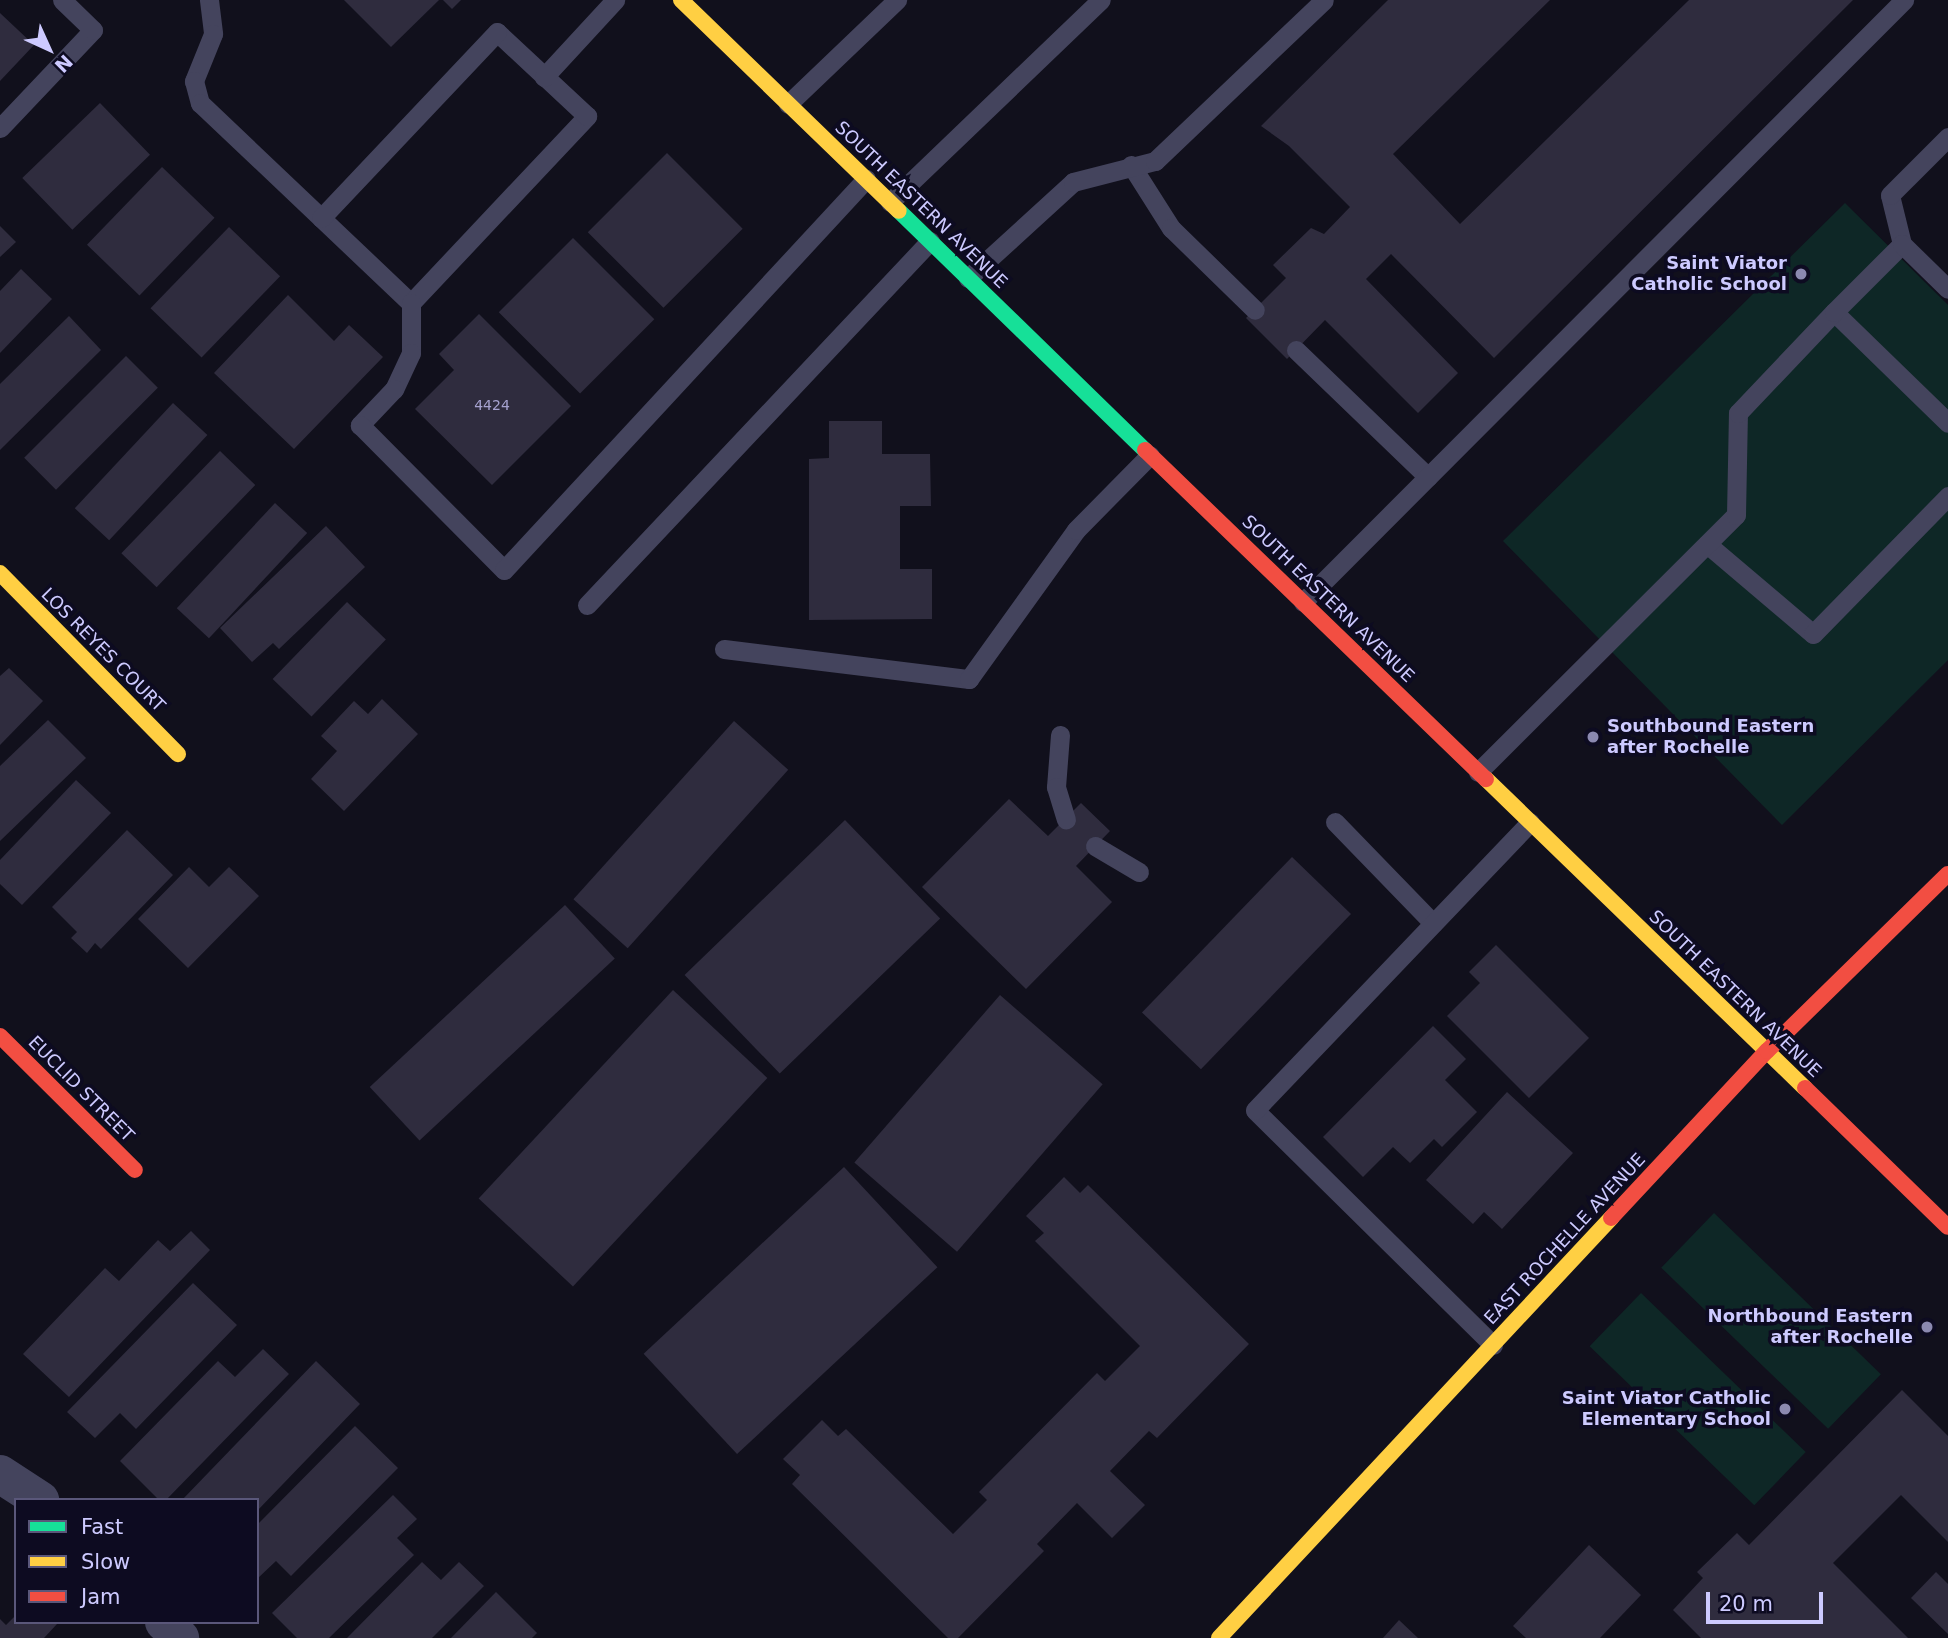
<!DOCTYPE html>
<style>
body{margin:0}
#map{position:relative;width:1948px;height:1638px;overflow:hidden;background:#11101c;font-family:"DejaVu Sans",sans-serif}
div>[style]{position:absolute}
.green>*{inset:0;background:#0e2726;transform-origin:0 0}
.building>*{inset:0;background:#2f2c3e;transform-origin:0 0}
.lane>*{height:19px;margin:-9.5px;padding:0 9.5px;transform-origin:9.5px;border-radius:9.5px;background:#44445d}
.street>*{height:38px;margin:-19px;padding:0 19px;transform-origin:19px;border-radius:19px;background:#44445d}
.fast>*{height:16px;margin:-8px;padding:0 8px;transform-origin:8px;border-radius:8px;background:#16e098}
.slow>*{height:16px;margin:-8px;padding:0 8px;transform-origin:8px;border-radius:8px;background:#ffcf43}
.jam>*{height:16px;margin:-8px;padding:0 8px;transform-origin:8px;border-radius:8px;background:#f24e42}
.dots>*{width:19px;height:19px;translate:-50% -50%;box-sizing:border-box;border:4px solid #0d0b21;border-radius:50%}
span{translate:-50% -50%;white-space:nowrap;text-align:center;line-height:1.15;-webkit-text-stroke:7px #0d0b21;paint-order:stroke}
.number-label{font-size:14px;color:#a6a2cf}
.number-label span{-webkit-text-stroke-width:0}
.street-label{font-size:18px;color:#cdcaff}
.poi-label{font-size:18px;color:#cdcaff;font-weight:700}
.right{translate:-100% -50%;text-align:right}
.left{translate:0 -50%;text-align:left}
.legend{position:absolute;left:14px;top:1498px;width:245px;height:126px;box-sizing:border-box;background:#0d0b21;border:2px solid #5a577a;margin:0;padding:9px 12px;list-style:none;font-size:21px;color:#cdcaff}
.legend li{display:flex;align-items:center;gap:14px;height:35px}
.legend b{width:35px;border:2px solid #5a577a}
.north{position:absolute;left:14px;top:14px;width:70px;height:70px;-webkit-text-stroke:5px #0d0b21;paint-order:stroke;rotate:135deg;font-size:19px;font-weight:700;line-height:28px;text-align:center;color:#cdcaff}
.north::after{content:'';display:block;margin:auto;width:24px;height:32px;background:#cdcaff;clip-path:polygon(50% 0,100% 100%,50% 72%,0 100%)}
.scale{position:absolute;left:1706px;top:1592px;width:117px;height:32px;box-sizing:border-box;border:4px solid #cdcaff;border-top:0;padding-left:9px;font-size:21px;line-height:24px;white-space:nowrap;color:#cdcaff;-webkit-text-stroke:5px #0d0b21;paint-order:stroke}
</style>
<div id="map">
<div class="green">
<div style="clip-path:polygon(1845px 203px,1948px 305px,1948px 660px,1782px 825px,1503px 541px)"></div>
<div style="left:1714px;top:1213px;width:232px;height:76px;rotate:44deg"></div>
<div style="left:1641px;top:1293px;width:229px;height:74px;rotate:44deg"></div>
</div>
<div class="building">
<div style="clip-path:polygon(344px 0,439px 0,391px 47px)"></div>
<div style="clip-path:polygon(443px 0,461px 0,452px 9px)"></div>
<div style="clip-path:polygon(1388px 0,1550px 0,1393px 154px,1460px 224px,1689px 0,1853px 0,1494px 358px,1391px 254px,1366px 279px,1458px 373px,1418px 413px,1325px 320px,1287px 359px,1246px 318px,1286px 278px,1273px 265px,1311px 228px,1324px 234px,1350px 207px,1289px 146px,1261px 126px)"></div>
<div style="clip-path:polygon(0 13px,34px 45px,0 81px)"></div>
<div style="left:100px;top:103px;width:72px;height:108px;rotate:46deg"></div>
<div style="left:667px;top:153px;width:107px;height:112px;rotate:45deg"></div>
<div style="left:162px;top:167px;width:73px;height:108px;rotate:44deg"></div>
<div style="clip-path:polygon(0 226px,16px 242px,0 257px)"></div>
<div style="left:229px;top:227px;width:71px;height:113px;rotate:44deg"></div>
<div style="left:573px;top:238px;width:115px;height:105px;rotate:45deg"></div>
<div style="clip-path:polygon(21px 269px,52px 299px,0 353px,0 291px)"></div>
<div style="clip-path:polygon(288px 295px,334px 341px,349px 325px,383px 357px,294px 449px,214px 373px)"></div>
<div style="clip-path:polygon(479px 314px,571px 406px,492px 485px,415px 409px,454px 370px,439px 354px)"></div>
<div style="clip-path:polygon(69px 316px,101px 350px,0 450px,0 384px)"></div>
<div style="left:126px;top:356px;width:45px;height:144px;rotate:45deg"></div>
<div style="left:173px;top:403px;width:47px;height:144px;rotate:43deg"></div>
<div style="clip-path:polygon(829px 421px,882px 421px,882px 454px,930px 454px,931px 506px,900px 506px,900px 569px,932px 569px,932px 619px,809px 620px,809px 459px,829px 458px)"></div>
<div style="left:220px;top:451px;width:49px;height:142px;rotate:44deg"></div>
<div style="left:275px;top:503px;width:44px;height:144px;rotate:43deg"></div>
<div style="clip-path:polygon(326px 526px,365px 567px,279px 649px,273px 643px,252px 662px,220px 628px)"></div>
<div style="left:347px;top:602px;width:54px;height:107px;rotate:44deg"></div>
<div style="clip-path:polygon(9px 668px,43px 701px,0 745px,0 676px)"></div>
<div style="clip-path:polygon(382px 699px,418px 734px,344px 811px,311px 779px,337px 751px,321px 736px,354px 701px,368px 714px)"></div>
<div style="clip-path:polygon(48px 720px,86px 758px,0 841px,0 766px)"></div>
<div style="left:734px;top:721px;width:73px;height:240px;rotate:42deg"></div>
<div style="clip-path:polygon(76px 780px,111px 813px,22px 905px,0 884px,0 860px)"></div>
<div style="clip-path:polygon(1009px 799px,1048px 836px,1081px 803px,1110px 831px,1076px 866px,1112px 902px,1026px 989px,922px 887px)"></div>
<div style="left:845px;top:820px;width:137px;height:223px;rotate:46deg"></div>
<div style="clip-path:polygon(127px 830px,173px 875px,101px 949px,95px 943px,87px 953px,71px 938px,77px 932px,52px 907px)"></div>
<div style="left:1292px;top:857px;width:82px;height:216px;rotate:44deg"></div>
<div style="clip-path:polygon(189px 867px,209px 887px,229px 867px,259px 896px,188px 968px,138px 919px)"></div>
<div style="left:565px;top:905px;width:73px;height:267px;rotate:47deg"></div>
<div style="clip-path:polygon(1496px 945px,1589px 1038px,1529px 1098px,1447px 1016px,1480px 983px,1469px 972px)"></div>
<div style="left:673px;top:990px;width:129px;height:285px;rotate:43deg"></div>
<div style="left:1000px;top:995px;width:136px;height:222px;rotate:41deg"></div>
<div style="clip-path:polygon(1433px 1026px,1466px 1059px,1445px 1080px,1477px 1112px,1442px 1147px,1434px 1139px,1410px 1163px,1393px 1147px,1363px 1177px,1323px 1137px)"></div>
<div style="clip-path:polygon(1507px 1092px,1573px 1153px,1502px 1229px,1484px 1212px,1473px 1224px,1426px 1180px)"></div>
<div style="left:844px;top:1167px;width:137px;height:274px;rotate:47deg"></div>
<div style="clip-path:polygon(1064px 1177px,1080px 1193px,1088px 1185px,1249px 1344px,1157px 1438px,1149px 1431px,1110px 1471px,1145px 1505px,1112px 1538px,1077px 1503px,1037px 1544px,1044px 1551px,958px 1638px,948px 1638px,792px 1484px,800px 1475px,783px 1459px,822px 1420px,838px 1436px,846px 1429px,953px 1534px,987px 1500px,979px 1492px,1097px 1373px,1105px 1381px,1140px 1346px,1035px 1241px,1044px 1233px,1026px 1216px)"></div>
<div style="clip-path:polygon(191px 1231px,210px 1250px,69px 1397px,23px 1354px,105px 1268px,119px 1281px,158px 1240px,170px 1251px)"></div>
<div style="clip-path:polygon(193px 1283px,237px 1325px,136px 1429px,120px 1413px,95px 1438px,67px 1412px)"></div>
<div style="clip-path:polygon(263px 1349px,289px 1374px,166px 1500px,159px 1500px,120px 1461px,218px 1361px,235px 1377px)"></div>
<div style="clip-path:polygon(316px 1361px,360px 1404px,257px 1511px,257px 1500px,182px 1500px)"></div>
<div style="clip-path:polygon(1902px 1390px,1948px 1436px,1948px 1542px,1901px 1495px,1833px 1563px,1908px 1638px,1701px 1638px,1673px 1610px,1703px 1578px,1697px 1572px,1737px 1533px,1749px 1545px)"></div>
<div style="clip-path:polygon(355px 1426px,398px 1468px,291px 1576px,276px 1561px,257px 1579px,257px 1525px)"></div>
<div style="clip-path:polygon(393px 1495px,417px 1519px,397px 1538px,414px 1555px,329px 1638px,297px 1638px,272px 1613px)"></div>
<div style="clip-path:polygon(1589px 1545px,1641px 1595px,1600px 1638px,1526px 1638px,1513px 1626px)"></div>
<div style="clip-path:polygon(422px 1562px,441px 1580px,459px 1562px,484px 1586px,432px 1638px,347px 1638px)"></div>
<div style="clip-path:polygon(1936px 1572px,1948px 1584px,1948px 1634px,1911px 1598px)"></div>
<div style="clip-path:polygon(496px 1592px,537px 1633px,532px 1638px,451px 1638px)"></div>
<div style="clip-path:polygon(16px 1615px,16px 1622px,57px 1624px,44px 1638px,0 1638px,0 1619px,6px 1625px)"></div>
<div style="clip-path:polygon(1399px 1620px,1418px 1638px,1383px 1638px)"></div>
</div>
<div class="lane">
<div style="left:209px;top:0;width:34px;rotate:83deg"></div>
<div style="left:213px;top:34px;width:51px;rotate:112deg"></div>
<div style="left:194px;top:81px;width:23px;rotate:75deg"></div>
<div style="left:200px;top:103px;width:291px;rotate:43.5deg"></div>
<div style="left:411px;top:303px;width:257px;rotate:-46.7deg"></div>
<div style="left:587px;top:116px;width:123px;rotate:-137deg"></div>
<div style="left:497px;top:32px;width:256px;rotate:133.4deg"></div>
<div style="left:544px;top:77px;width:105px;rotate:-47.3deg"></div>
<div style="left:788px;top:104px;width:151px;rotate:-43.7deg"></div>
<div style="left:0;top:128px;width:135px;rotate:-46.5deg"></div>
<div style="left:93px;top:30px;width:43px;rotate:-135.9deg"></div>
<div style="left:1131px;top:165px;width:75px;rotate:57.6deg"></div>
<div style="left:1171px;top:228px;width:117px;rotate:44.3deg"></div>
<div style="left:890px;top:202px;width:292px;rotate:-43.8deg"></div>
<div style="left:1902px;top:244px;width:50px;rotate:-103.8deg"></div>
<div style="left:1890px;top:195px;width:82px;rotate:-45deg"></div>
<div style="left:968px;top:278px;width:142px;rotate:-42.4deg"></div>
<div style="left:1073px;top:182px;width:85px;rotate:-14.4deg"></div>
<div style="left:1155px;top:161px;width:233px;rotate:-43.6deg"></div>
<div style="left:411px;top:303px;width:50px;rotate:90deg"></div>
<div style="left:411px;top:353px;width:40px;rotate:115deg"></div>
<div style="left:394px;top:389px;width:50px;rotate:133.4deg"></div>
<div style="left:360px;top:425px;width:204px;rotate:45.2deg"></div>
<div style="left:504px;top:570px;width:533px;rotate:-47.21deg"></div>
<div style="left:1834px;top:312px;width:159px;rotate:44.2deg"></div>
<div style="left:1296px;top:350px;width:183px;rotate:43.9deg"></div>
<div style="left:1707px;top:544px;width:139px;rotate:40.3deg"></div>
<div style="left:1813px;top:634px;width:193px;rotate:-45.6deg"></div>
<div style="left:1303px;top:602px;width:851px;rotate:-45.05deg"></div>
<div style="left:587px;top:605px;width:500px;rotate:-46.7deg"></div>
<div style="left:724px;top:649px;width:247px;rotate:7deg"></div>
<div style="left:969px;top:679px;width:183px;rotate:-54.3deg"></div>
<div style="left:1076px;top:530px;width:105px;rotate:-45.4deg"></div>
<div style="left:1060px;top:735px;width:52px;rotate:94.4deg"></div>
<div style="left:1056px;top:787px;width:34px;rotate:73deg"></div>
<div style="left:1478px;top:772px;width:364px;rotate:-44.9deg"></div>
<div style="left:1736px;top:515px;width:102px;rotate:-88.9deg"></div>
<div style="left:1738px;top:413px;width:139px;rotate:-46.5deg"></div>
<div style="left:1834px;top:312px;width:96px;rotate:-45deg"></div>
<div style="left:1902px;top:244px;width:64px;rotate:44.4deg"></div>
<div style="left:1335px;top:822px;width:141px;rotate:45.9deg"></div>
<div style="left:1095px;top:846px;width:51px;rotate:30.6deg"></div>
<div style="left:1493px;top:1345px;width:334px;rotate:-135.4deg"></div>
<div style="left:1255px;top:1110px;width:398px;rotate:-46.3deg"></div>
</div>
<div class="street">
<div style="left:0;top:1474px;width:48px;rotate:33deg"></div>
<div style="left:164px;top:1622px;width:23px;rotate:45deg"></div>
</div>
<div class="fast">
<div style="left:899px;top:211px;width:343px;rotate:44.2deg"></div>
</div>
<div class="slow">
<div style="left:681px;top:0;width:303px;rotate:44.1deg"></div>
<div style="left:0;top:573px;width:254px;rotate:45.5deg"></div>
<div style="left:1486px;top:779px;width:444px;rotate:44.1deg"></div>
<div style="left:1219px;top:1638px;width:575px;rotate:-46.97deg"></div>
</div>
<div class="jam">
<div style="left:1145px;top:450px;width:474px;rotate:44deg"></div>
<div style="left:0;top:1036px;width:190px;rotate:44.8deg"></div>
<div style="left:1805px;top:1088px;width:199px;rotate:44.2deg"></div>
<div style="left:1611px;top:1218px;width:229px;rotate:-47deg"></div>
<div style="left:1767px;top:1051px;width:253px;rotate:-44.4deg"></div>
</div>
<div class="dots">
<div style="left:1801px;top:274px;background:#8b89b0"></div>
<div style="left:1593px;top:737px;background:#8b89b0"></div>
<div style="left:1927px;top:1327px;background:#8b89b0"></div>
<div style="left:1785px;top:1409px;background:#8b89b0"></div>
</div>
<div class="number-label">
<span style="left:492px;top:405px">4424</span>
</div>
<div class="street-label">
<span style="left:921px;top:205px;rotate:44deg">SOUTH EASTERN AVENUE</span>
<span style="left:1328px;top:599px;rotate:44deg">SOUTH EASTERN AVENUE</span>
<span style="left:103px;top:650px;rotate:45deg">LOS REYES COURT</span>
<span style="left:1735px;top:994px;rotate:44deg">SOUTH EASTERN AVENUE</span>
<span style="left:81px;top:1089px;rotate:45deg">EUCLID STREET</span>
<span style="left:1565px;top:1239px;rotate:-47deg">EAST ROCHELLE AVENUE</span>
</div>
<div class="poi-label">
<span class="right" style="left:1787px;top:274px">Saint Viator<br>Catholic School</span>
<span class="left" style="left:1607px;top:737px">Southbound Eastern<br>after Rochelle</span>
<span class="right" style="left:1913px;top:1327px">Northbound Eastern<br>after Rochelle</span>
<span class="right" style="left:1771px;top:1409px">Saint Viator Catholic<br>Elementary School</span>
</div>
<ul class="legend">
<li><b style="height:9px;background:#16e098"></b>Fast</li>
<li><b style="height:9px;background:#ffcf43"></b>Slow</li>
<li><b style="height:9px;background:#f24e42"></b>Jam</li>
</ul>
<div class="north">N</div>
<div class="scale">20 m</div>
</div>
